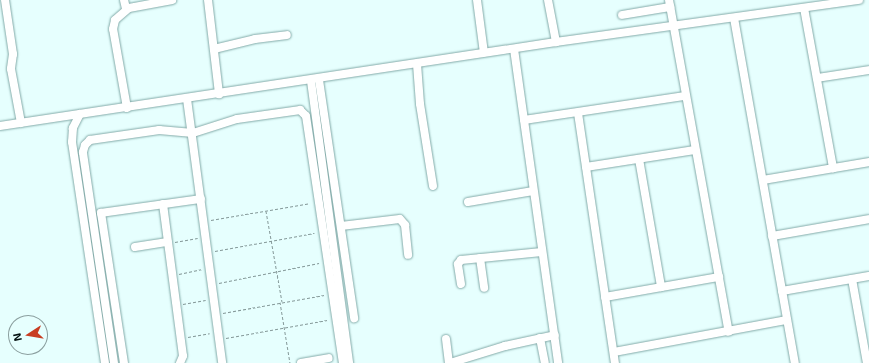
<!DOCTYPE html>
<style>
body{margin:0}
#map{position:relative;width:869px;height:363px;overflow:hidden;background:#e6fffe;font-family:"Exo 2",sans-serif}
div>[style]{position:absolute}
.path>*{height:1px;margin-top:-0.5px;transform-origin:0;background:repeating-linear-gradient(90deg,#849898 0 3px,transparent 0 5px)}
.roads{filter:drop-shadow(0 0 1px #82aaa8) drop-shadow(0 0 1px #82aaa8)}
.minor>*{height:8px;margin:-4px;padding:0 4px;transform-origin:4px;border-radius:4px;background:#fff}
span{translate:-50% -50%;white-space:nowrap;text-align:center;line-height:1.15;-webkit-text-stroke:3px #e6fffe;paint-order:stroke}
.north{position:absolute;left:8px;top:315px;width:40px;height:40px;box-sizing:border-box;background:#e6fffe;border:1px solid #8b9f9f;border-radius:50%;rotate:258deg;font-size:11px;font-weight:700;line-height:16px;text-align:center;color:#031010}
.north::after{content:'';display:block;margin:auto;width:14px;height:18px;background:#c83d22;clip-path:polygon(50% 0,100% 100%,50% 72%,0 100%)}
</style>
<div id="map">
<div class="path">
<div style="left:266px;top:211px;width:92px;rotate:80deg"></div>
<div style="left:211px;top:220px;width:100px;rotate:-9.7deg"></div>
<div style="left:175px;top:242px;width:23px;rotate:-10deg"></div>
<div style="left:215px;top:251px;width:101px;rotate:-10.3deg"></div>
<div style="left:179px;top:274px;width:24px;rotate:-12deg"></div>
<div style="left:219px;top:283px;width:102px;rotate:-11.3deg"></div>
<div style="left:280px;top:302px;width:62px;rotate:80.7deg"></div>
<div style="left:183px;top:304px;width:23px;rotate:-10deg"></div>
<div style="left:223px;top:313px;width:103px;rotate:-10.1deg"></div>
<div style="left:188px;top:337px;width:22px;rotate:-10deg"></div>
<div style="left:226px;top:338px;width:103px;rotate:-10.1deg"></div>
</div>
<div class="roads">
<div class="minor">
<div style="left:5px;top:0;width:55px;rotate:81.6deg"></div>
<div style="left:13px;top:54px;width:15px;rotate:98deg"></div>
<div style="left:11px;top:69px;width:55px;rotate:79.5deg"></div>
<div style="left:124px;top:0;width:9px;rotate:77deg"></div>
<div style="left:208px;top:0;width:95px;rotate:83.3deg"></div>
<div style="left:477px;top:0;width:53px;rotate:82.5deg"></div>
<div style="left:548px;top:0;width:43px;rotate:79.2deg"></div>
<div style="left:669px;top:0;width:337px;rotate:79.8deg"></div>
<div style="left:804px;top:8px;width:163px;rotate:79.7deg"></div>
<div style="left:622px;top:15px;width:49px;rotate:-9.5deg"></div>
<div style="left:734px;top:18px;width:350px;rotate:80deg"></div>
<div style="left:214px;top:49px;width:42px;rotate:-13.7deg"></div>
<div style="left:255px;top:39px;width:32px;rotate:-7deg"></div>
<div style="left:514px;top:49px;width:317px;rotate:82deg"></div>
<div style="left:417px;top:64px;width:40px;rotate:85.7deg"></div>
<div style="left:420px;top:104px;width:83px;rotate:81deg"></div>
<div style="left:817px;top:78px;width:53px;rotate:-8.7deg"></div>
<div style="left:319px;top:80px;width:241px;rotate:81.6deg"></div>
<div style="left:311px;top:81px;width:285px;rotate:82.3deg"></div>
<div style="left:187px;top:99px;width:266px;rotate:82.4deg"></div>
<div style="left:127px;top:108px;width:80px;rotate:-100deg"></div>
<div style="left:113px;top:29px;width:9px;rotate:-77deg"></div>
<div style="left:115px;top:20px;width:18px;rotate:-41deg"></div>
<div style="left:129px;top:8px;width:44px;rotate:-10.5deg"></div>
<div style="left:578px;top:113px;width:253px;rotate:81.6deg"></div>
<div style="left:80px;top:114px;width:16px;rotate:117deg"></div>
<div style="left:73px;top:128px;width:14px;rotate:94deg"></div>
<div style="left:72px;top:142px;width:223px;rotate:81.5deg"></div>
<div style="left:524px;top:120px;width:163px;rotate:-8.5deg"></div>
<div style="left:0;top:126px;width:562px;rotate:-8.59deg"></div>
<div style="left:556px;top:42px;width:306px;rotate:-7.9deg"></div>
<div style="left:639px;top:159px;width:130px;rotate:80.2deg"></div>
<div style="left:586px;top:167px;width:110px;rotate:-8.9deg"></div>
<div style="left:763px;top:180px;width:108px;rotate:-9.6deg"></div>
<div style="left:468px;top:202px;width:66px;rotate:-9.6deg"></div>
<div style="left:163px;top:204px;width:153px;rotate:82.5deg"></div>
<div style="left:183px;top:356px;width:8px;rotate:113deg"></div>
<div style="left:341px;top:226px;width:59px;rotate:-6.8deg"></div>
<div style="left:400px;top:219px;width:8px;rotate:50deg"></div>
<div style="left:405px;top:225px;width:30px;rotate:84deg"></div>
<div style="left:772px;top:236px;width:98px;rotate:-9.9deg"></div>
<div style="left:135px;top:247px;width:33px;rotate:-9deg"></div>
<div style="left:480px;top:258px;width:30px;rotate:82deg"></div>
<div style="left:852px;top:279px;width:85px;rotate:79.9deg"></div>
<div style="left:461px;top:284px;width:20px;rotate:-99deg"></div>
<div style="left:458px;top:264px;width:5px;rotate:-53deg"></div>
<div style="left:461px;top:260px;width:81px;rotate:-5.6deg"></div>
<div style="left:782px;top:291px;width:88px;rotate:-9.8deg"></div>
<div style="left:605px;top:297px;width:116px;rotate:-10deg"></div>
<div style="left:540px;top:338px;width:25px;rotate:79deg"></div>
<div style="left:446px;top:339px;width:24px;rotate:83deg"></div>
<div style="left:614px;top:352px;width:176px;rotate:-10.5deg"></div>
<div style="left:114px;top:363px;width:213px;rotate:-98.4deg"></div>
<div style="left:83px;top:152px;width:7px;rotate:-74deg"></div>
<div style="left:85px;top:145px;width:7px;rotate:-45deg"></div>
<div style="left:90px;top:140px;width:70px;rotate:-8.2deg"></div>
<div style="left:159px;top:130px;width:34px;rotate:5deg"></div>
<div style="left:193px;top:133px;width:46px;rotate:-17.7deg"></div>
<div style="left:237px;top:119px;width:64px;rotate:-8.1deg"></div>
<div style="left:300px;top:110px;width:8px;rotate:45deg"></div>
<div style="left:306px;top:116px;width:250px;rotate:81.5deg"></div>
<div style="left:124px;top:363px;width:152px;rotate:-98.7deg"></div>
<div style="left:101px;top:213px;width:101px;rotate:-8deg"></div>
<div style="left:301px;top:363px;width:28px;rotate:-10deg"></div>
<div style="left:450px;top:363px;width:58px;rotate:-17.2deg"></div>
<div style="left:505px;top:346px;width:51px;rotate:-12.4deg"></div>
</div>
</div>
<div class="north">N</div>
</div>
